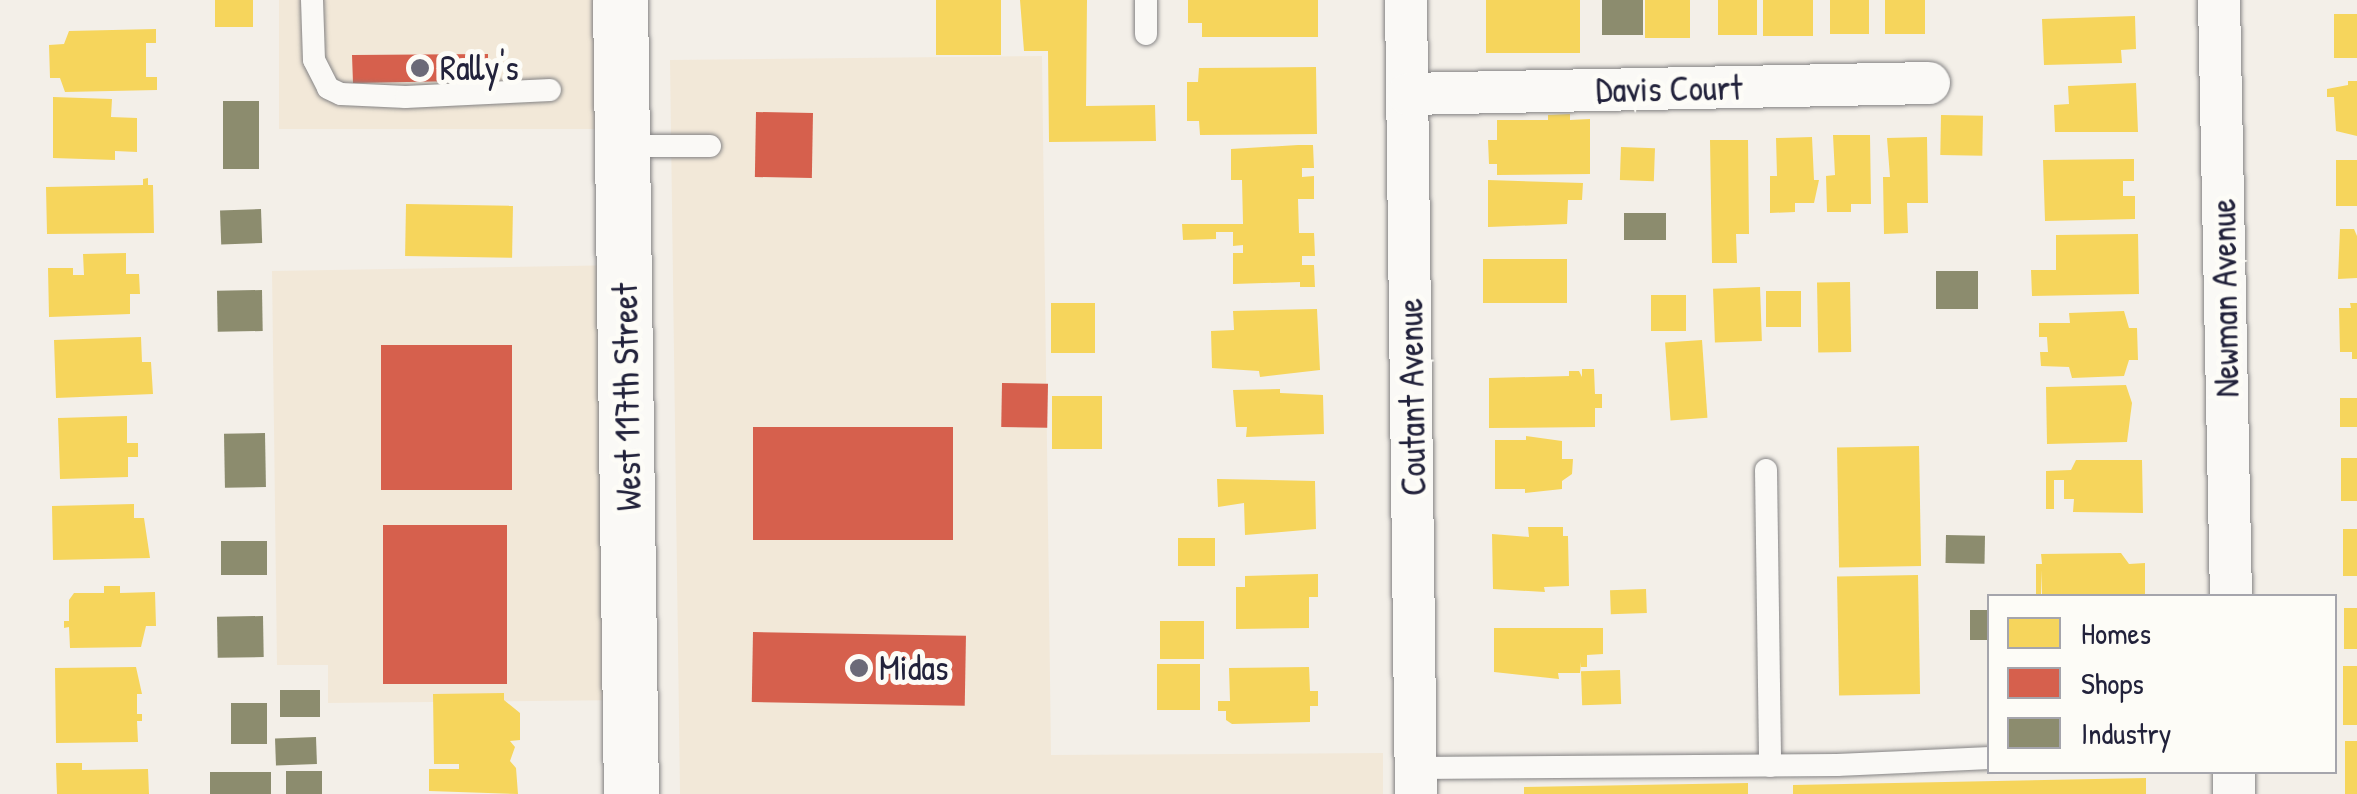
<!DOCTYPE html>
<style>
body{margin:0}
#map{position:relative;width:2357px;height:794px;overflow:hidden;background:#f3efe8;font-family:"Patrick Hand",sans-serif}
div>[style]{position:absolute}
.built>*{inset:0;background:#f2e8d8;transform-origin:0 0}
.homes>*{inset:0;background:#f6d55c;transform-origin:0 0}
.shops>*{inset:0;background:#d6604d;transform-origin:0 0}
.industry>*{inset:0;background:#8c8c6e;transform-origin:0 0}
.roads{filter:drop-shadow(0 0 2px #848384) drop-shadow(0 0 2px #848384)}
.service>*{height:22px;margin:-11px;padding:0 11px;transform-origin:11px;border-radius:11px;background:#faf9f6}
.minor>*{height:42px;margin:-21px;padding:0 21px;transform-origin:21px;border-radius:21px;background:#faf9f6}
.secondary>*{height:55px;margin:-27.5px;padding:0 27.5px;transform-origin:27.5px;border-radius:27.5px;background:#faf9f6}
.dots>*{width:28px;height:28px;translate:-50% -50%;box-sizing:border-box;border:5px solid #fdfcf7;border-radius:50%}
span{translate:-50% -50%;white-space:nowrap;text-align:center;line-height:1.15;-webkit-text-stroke:10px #fdfcf7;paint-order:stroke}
.poi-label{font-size:35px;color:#22223b}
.left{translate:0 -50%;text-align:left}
.street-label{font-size:35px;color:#22223b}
.legend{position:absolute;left:1987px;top:594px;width:350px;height:180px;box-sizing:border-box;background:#fdfcf7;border:2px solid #a5a5ac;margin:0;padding:12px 18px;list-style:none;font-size:30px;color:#22223b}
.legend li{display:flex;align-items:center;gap:20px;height:50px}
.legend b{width:50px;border:2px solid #a5a5ac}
</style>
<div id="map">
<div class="built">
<div style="left:279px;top:0;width:341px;height:129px"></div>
<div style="clip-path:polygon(1042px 56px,1051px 755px,1383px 753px,1383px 794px,680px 794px,670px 60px)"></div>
<div style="clip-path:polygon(624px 265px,630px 700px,328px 703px,328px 665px,277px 665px,272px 271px)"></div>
</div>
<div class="homes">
<div style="left:215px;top:0;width:38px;height:27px"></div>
<div style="left:936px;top:0;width:65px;height:55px"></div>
<div style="clip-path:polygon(1020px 0,1087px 0,1086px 106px,1155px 105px,1156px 141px,1049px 142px,1048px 51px,1024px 51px)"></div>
<div style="clip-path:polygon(1188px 0,1318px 0,1318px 37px,1202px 37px,1202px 23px,1188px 23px)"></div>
<div style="left:1486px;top:0;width:94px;height:53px"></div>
<div style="left:1645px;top:0;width:45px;height:38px"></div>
<div style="left:1718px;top:0;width:39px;height:35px"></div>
<div style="left:1763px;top:0;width:50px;height:36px"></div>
<div style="left:1830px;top:0;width:39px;height:34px"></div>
<div style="left:1885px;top:0;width:40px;height:34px"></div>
<div style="left:2357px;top:14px;width:44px;height:23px;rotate:90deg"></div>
<div style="clip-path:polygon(2135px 16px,2136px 49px,2121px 50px,2122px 63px,2044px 65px,2042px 19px)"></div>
<div style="clip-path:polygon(156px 29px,156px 43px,146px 43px,146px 77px,157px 77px,157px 90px,65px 92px,60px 78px,50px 78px,49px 45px,64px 44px,69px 31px)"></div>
<div style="clip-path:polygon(1316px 67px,1317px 134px,1200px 135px,1199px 121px,1187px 121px,1187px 82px,1198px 82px,1199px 68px)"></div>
<div style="clip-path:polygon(2348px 81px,2357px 81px,2357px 136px,2336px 131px,2334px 97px,2327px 97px,2327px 89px,2348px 85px)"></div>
<div style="clip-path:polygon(2136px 83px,2138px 132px,2055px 132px,2054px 105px,2069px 104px,2068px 86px)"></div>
<div style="clip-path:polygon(53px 97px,112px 99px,111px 117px,137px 118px,137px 152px,115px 151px,115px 160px,53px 158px)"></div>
<div style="clip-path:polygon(1570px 114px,1570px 120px,1590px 119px,1590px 174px,1497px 175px,1497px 164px,1489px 164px,1488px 140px,1497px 140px,1497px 120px,1548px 120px,1548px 115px)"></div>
<div style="left:1941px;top:115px;width:42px;height:40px;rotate:1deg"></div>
<div style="clip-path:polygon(1833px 135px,1870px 135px,1871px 204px,1851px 204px,1851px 212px,1827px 212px,1826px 176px,1835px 175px)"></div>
<div style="clip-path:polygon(1812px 137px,1814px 180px,1819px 180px,1814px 203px,1795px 203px,1795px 212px,1770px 213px,1770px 176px,1777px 176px,1776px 138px)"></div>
<div style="clip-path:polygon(1927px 137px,1928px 203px,1907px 203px,1908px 233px,1884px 234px,1883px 177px,1890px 177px,1887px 138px)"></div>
<div style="clip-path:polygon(1710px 140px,1748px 140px,1749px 234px,1736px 234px,1737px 263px,1712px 263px)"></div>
<div style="clip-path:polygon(1298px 145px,1313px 145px,1314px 168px,1302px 168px,1302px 177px,1314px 176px,1314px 199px,1298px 199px,1299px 233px,1314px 233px,1315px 256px,1302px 256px,1302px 265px,1314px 265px,1315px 287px,1300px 287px,1300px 282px,1233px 284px,1233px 253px,1243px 253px,1243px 245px,1233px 246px,1233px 232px,1216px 232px,1216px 239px,1183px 240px,1182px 224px,1243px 224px,1242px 180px,1231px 180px,1231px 149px)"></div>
<div style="left:1621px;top:147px;width:34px;height:33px;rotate:2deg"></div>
<div style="clip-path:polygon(2134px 159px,2134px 181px,2123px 181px,2123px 196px,2135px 196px,2135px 219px,2045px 221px,2043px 160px)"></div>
<div style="left:2336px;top:160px;width:21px;height:46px"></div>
<div style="clip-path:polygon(148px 178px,148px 185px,153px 185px,154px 233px,47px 234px,46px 187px,143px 185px,143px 179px)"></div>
<div style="clip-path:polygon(1488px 180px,1583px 183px,1582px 200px,1568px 200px,1567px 224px,1488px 227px)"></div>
<div style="left:406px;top:204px;width:107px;height:52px;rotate:1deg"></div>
<div style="clip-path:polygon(2340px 229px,2354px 229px,2357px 236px,2357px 278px,2338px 279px)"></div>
<div style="clip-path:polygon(2138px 234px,2139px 294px,2032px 296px,2031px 270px,2056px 270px,2056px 235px)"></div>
<div style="clip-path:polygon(126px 253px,126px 274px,139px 274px,140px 294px,130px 294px,130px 314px,49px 317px,48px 268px,73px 268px,73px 275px,84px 275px,83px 254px)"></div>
<div style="left:1567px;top:259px;width:44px;height:84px;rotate:90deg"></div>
<div style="left:1850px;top:282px;width:70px;height:33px;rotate:89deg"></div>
<div style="left:1760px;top:287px;width:54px;height:47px;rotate:88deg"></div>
<div style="left:1766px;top:291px;width:35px;height:36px"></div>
<div style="left:1651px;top:295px;width:35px;height:36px"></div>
<div style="left:1095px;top:303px;width:50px;height:44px;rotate:90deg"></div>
<div style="clip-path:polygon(2350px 303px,2357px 303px,2357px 359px,2352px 359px,2352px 352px,2340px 352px,2339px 308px,2351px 308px)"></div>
<div style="clip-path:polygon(1317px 309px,1320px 370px,1260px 377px,1259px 371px,1212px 368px,1211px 331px,1234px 330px,1233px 311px)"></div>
<div style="clip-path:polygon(2124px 311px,2129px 328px,2137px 328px,2138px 360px,2129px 360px,2124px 376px,2072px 378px,2069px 367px,2041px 366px,2040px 352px,2048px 352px,2047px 337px,2039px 337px,2039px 323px,2070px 323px,2069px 313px)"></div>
<div style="clip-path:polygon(141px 337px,142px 362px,151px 362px,153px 394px,56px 398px,54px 340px)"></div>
<div style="left:1702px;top:340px;width:78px;height:37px;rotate:86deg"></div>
<div style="clip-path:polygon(1582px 369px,1594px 369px,1595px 394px,1602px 394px,1602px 408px,1595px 408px,1595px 427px,1489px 428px,1489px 378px,1569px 376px,1569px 371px,1579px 371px,1582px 377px)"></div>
<div style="clip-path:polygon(2126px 385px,2132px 403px,2127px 442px,2047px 444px,2046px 387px)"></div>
<div style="clip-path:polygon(1280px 389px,1280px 393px,1323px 395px,1324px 434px,1246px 437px,1247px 427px,1236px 427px,1233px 390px)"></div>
<div style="left:1052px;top:396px;width:50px;height:53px"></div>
<div style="left:2357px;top:398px;width:29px;height:17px;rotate:90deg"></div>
<div style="clip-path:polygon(127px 416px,127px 443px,138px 443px,138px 457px,128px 457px,128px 477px,60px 479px,58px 418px)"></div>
<div style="clip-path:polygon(1526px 436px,1562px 441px,1562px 459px,1573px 459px,1572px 474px,1562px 481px,1562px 489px,1525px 493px,1525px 489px,1495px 489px,1495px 440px,1526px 440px)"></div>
<div style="left:1919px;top:446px;width:120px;height:82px;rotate:89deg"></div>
<div style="left:2341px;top:458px;width:16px;height:43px"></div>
<div style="clip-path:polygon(2076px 460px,2142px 460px,2143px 513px,2073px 512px,2074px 499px,2064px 499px,2064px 480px,2054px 480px,2054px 509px,2046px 509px,2046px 471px,2071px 470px)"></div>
<div style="clip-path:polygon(1217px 479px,1315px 481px,1316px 529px,1245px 535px,1244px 503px,1218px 507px)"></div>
<div style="clip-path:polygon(134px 504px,134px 518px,144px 518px,150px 558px,53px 560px,52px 506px)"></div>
<div style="clip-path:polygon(1528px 527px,1563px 527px,1563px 536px,1568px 536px,1569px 586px,1544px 587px,1545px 592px,1493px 589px,1492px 534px,1529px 537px)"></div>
<div style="left:2343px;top:529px;width:14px;height:47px"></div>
<div style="left:1178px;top:538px;width:37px;height:28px"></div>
<div style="clip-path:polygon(2121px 553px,2129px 564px,2145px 563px,2145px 596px,2042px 596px,2042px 570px,2041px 594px,2036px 594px,2036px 564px,2042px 564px,2041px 554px)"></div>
<div style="clip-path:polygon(1318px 574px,1318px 597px,1309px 597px,1309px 628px,1236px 629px,1236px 587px,1245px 587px,1245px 576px)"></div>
<div style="left:1918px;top:575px;width:119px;height:81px;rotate:89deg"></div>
<div style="clip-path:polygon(104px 586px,120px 586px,120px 593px,155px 592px,156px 626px,146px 626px,141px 647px,70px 648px,69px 627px,64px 628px,64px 621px,69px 621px,69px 600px,74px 593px,104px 593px)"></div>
<div style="left:1646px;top:589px;width:24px;height:36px;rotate:88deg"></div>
<div style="left:2344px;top:608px;width:13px;height:41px"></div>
<div style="left:1160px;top:621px;width:44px;height:38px"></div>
<div style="clip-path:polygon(1494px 628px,1603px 628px,1603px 654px,1587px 655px,1587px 667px,1581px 667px,1581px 662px,1580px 673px,1558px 673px,1559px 679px,1494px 672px)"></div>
<div style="left:1157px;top:664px;width:43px;height:46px"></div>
<div style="left:2343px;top:666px;width:14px;height:59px"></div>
<div style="clip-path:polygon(136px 667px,142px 694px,137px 694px,137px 714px,142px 714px,142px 721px,137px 721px,138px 742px,56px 743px,55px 668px)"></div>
<div style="clip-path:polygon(1309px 667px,1310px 691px,1318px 691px,1318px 706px,1310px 706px,1310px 722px,1232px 724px,1226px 720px,1226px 711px,1218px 711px,1218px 701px,1230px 701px,1229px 668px)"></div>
<div style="left:1620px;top:670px;width:34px;height:39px;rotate:88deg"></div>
<div style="clip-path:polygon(504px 693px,504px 700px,520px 713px,520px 740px,510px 741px,515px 747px,510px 761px,516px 768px,518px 794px,429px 791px,429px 769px,459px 769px,459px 764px,434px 764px,433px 694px)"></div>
<div style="left:2345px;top:741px;width:12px;height:53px"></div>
<div style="clip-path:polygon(56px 763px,82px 763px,82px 770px,148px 769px,149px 794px,57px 794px)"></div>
<div style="clip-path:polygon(2146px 778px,2146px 794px,1793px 794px,1793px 785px)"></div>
<div style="clip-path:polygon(1748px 783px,1748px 794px,1524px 794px,1524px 787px)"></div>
</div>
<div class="shops">
<div style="clip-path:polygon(488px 54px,488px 91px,462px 91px,463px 81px,353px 83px,352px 55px)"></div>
<div style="left:756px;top:112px;width:57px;height:65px;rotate:1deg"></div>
<div style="left:512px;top:345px;width:145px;height:131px;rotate:90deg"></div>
<div style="left:1002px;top:383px;width:46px;height:44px;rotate:1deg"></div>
<div style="left:753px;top:427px;width:200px;height:113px"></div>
<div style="left:507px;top:525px;width:159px;height:124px;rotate:90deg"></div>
<div style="left:753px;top:632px;width:213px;height:70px;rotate:1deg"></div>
</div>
<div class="industry">
<div style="left:1602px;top:0;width:41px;height:35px"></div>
<div style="left:223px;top:101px;width:36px;height:68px"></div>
<div style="left:261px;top:209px;width:34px;height:41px;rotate:88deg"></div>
<div style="left:1624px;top:213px;width:42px;height:27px"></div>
<div style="left:1936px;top:271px;width:42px;height:38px"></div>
<div style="left:262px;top:290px;width:41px;height:45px;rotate:89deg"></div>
<div style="left:265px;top:433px;width:54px;height:41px;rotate:89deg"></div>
<div style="left:1946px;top:535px;width:39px;height:28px;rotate:1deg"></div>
<div style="left:267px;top:541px;width:34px;height:46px;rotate:90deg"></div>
<div style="left:1990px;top:610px;width:30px;height:20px;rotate:90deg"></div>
<div style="left:263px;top:616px;width:41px;height:46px;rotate:89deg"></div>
<div style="left:280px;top:690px;width:40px;height:27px"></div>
<div style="left:231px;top:703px;width:36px;height:41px"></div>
<div style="left:316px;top:737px;width:27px;height:41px;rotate:88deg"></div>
<div style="left:322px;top:771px;width:23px;height:36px;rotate:90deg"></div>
<div style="left:271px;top:772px;width:22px;height:61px;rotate:90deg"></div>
</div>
<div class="roads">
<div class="service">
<div style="left:312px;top:0;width:60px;rotate:88.1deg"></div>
<div style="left:314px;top:60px;width:31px;rotate:63deg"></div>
<div style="left:328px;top:88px;width:14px;rotate:25deg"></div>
<div style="left:341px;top:94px;width:65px;rotate:2.6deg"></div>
<div style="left:406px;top:97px;width:144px;rotate:-2.8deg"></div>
<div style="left:1146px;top:0;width:34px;rotate:90deg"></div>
<div style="left:623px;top:146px;width:87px"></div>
<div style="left:1766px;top:470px;width:296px;rotate:89.2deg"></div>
<div style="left:1416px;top:768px;width:421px;rotate:-0.4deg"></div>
<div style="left:1837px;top:765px;width:153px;rotate:-2.6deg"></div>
</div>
<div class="minor">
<div style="left:1406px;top:0;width:794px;rotate:89.28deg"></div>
<div style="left:2219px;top:0;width:596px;rotate:88.85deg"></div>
<div style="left:1408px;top:94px;width:521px;rotate:-1.21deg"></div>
<div style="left:2234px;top:772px;width:22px;rotate:90deg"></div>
</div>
<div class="secondary">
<div style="left:620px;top:0;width:794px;rotate:89.21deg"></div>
</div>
</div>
<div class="dots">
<div style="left:420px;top:68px;background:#6b6a78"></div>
<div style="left:859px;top:668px;background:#6b6a78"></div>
</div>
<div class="poi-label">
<span class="left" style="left:440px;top:68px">Rally's</span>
<span class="left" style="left:879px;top:668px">Midas</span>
</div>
<div class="street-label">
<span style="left:1669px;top:89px;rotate:-1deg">Davis Court</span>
<span style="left:2225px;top:298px;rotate:-91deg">Newman Avenue</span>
<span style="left:627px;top:397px;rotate:-91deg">West 117th Street</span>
<span style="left:1412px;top:397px;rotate:-91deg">Coutant Avenue</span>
</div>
<ul class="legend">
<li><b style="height:28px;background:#f6d55c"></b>Homes</li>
<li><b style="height:28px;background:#d6604d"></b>Shops</li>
<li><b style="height:28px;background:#8c8c6e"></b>Industry</li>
</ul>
</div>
